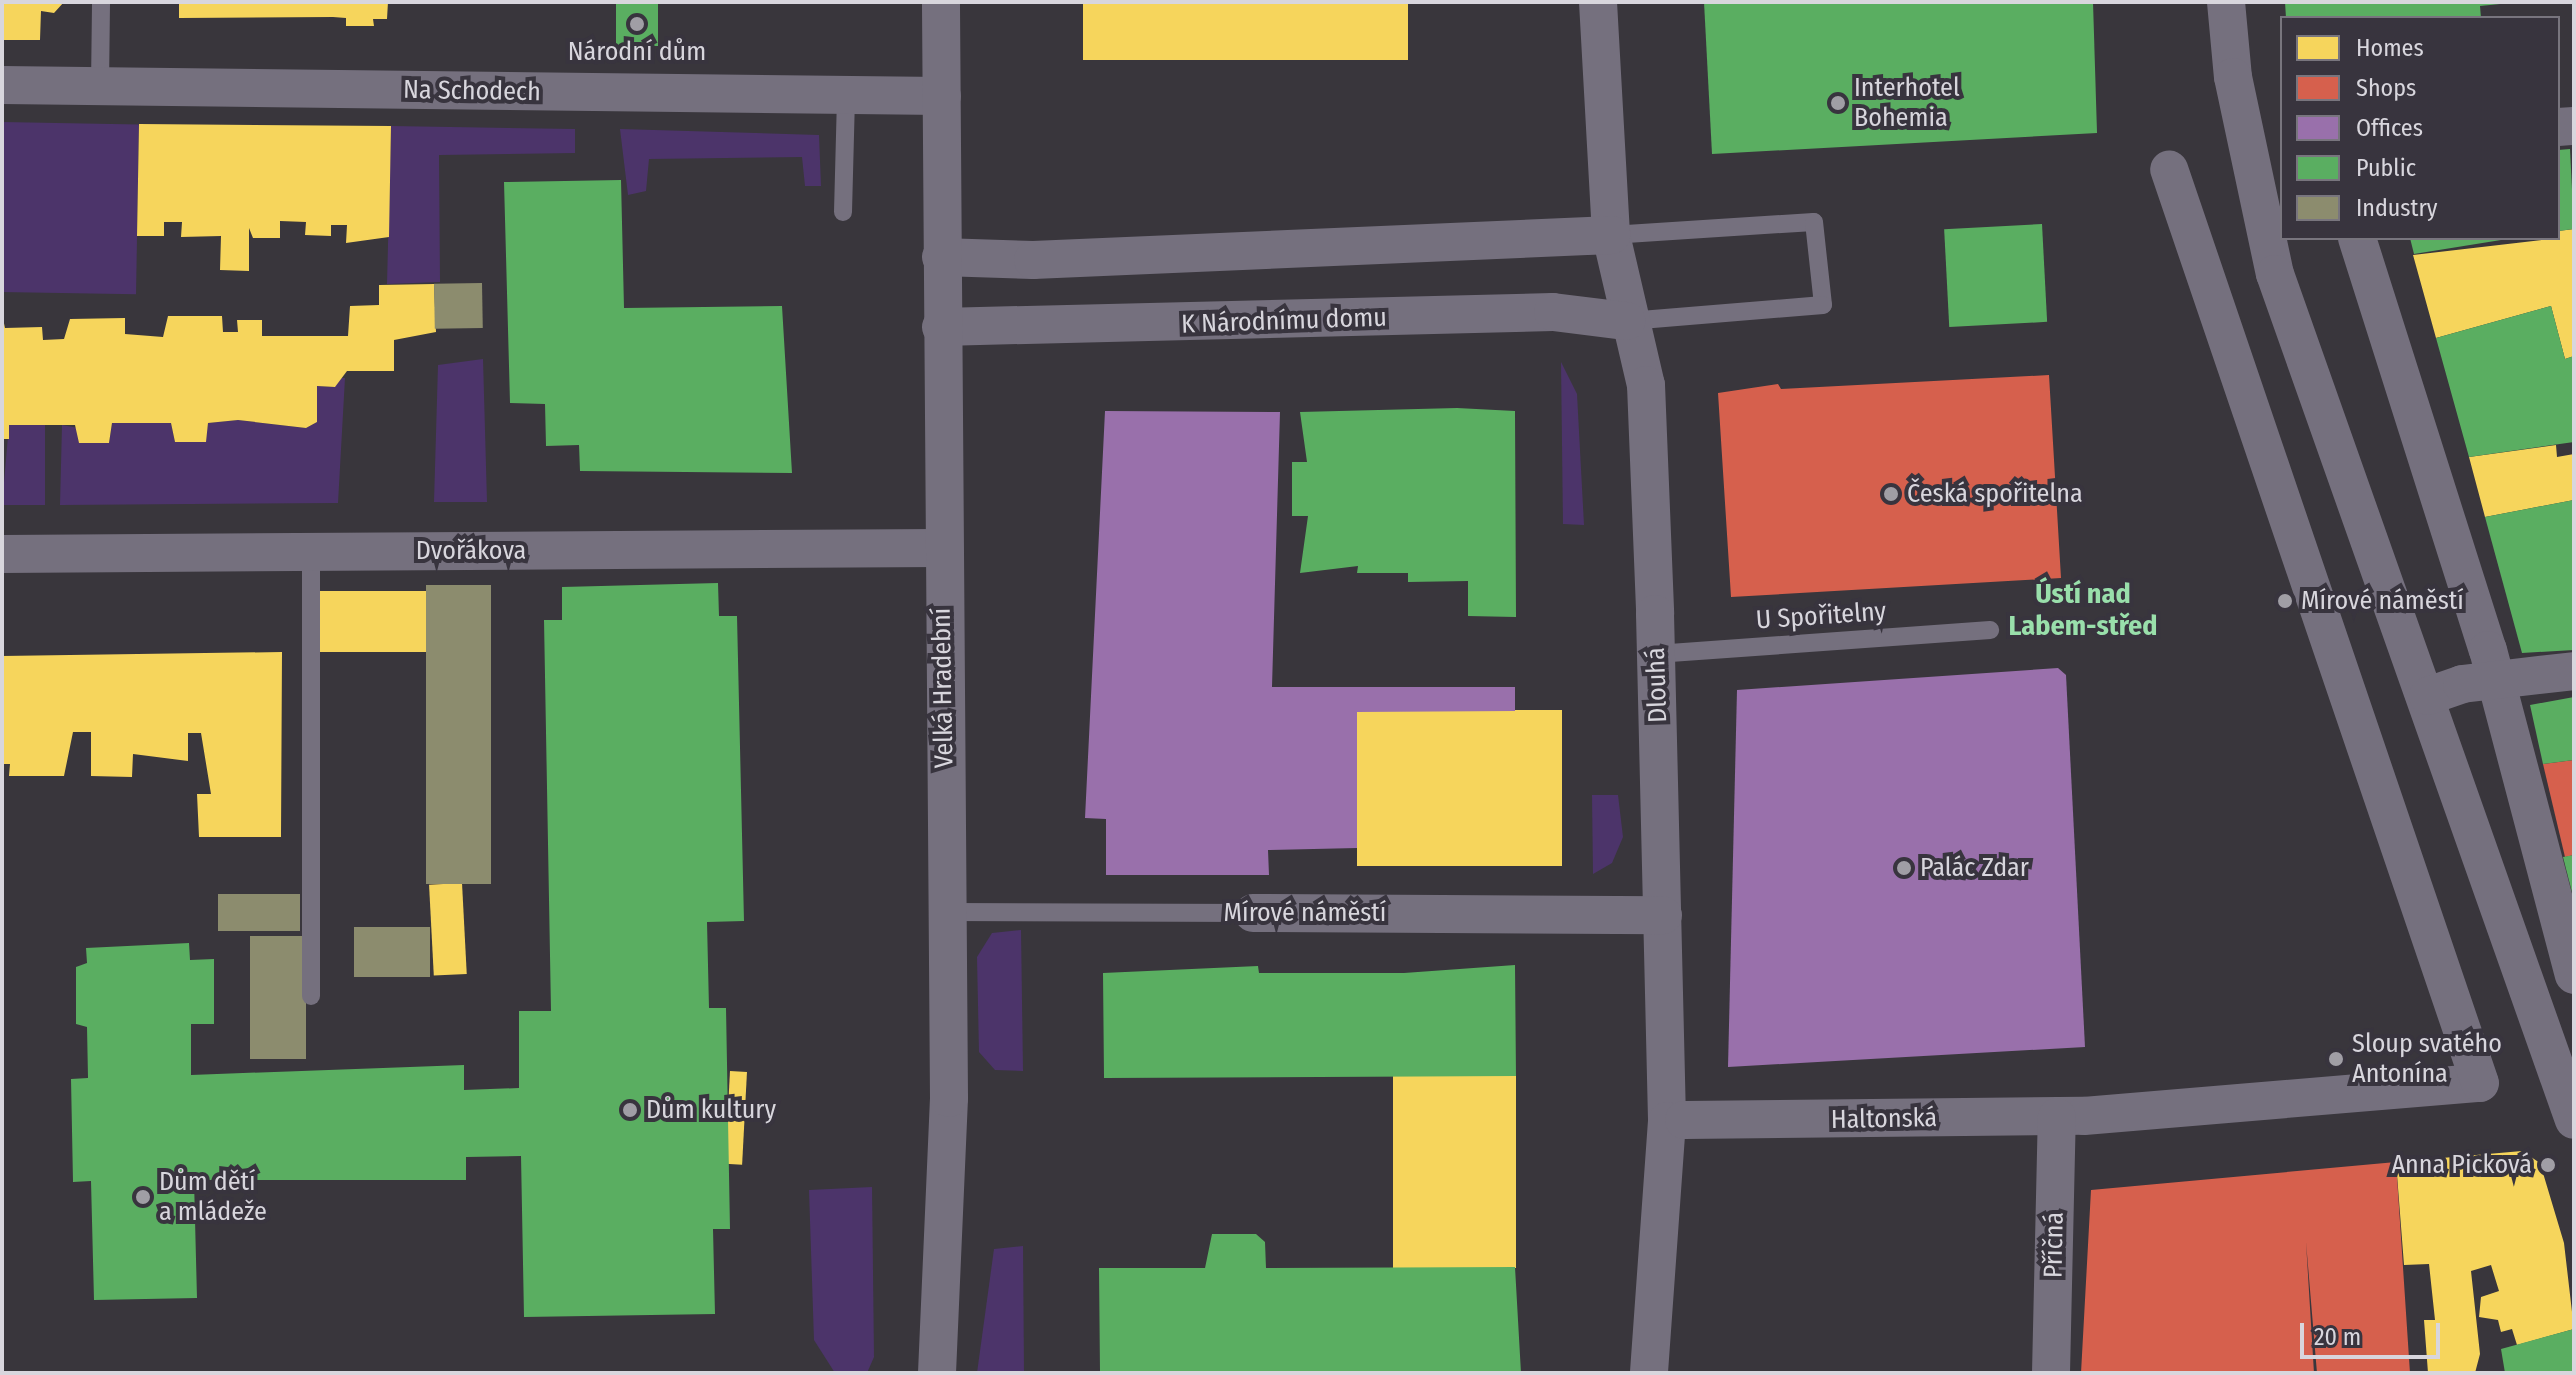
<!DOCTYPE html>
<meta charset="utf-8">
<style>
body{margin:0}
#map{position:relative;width:2576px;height:1375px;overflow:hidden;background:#39363c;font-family:"Fira Sans Condensed",sans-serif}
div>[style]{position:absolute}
.green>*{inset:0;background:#4c346a;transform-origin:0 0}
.homes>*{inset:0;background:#f6d55c;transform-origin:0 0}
.shops>*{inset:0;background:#d6604d}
.offices>*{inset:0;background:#9970ab}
.public>*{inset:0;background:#5aae61;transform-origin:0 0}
.industry>*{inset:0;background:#8c8c6e;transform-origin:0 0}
.lane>*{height:18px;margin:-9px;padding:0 9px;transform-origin:9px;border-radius:9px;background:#75707e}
.street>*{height:38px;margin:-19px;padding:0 19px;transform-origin:19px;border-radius:19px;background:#75707e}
.dots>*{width:22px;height:22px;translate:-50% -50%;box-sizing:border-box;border:4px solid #38343e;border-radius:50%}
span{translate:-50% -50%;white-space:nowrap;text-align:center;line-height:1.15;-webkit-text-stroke:8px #38343e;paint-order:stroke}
.poi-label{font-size:26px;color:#d8d6dd}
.left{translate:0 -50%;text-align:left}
.right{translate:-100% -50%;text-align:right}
.street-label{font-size:26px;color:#d8d6dd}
.neighbourhood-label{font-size:28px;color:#99dfab;font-weight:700}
.frame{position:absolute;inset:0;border:4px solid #d8d6dd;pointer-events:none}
.legend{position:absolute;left:2280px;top:16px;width:280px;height:224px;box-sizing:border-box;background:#38343e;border:2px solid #78757e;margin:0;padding:10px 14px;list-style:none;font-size:24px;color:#d8d6dd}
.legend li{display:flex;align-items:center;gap:16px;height:40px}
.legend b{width:40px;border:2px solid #78757e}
.scale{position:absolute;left:2300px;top:1323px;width:140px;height:36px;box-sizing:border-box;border:4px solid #d8d6dd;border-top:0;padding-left:10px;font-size:24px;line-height:28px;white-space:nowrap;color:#d8d6dd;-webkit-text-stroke:6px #38343e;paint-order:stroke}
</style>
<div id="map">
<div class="green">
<div style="left:2px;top:122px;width:137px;height:170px;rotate:1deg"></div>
<div style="clip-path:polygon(391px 126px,575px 129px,575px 153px,439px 155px,440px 282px,387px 284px)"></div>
<div style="clip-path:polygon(620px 129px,819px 135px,821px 186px,805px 186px,802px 157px,649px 159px,646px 191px,628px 195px)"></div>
<div style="clip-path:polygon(483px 359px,487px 502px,434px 502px,438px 365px)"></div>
<div style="clip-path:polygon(1561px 362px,1577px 394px,1584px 525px,1563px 524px)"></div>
<div style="clip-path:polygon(335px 378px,345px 378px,338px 503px,60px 505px,62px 425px,78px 428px,79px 443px,109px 443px,112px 423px,171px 423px,175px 442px,205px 442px,208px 423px,238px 420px,306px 428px,317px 422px,317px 386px,335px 387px)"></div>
<div style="clip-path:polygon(9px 425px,45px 425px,45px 505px,2px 505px)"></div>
<div style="clip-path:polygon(1592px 795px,1618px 795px,1623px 837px,1612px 863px,1593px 874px)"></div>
<div style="clip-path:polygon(1021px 930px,1023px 1071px,995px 1070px,979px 1052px,977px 957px,992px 933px)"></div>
<div style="clip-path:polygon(872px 1187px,874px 1357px,867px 1373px,835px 1373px,814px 1340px,809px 1190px)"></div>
<div style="clip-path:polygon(1023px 1246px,1024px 1373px,977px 1373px,994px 1249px)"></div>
</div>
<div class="homes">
<div style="clip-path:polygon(2px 2px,64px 2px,54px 13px,41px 11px,40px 40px,2px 40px)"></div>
<div style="clip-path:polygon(179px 2px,388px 2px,387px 19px,373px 19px,374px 26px,346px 26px,346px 18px,333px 17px,179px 18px)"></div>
<div style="left:1083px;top:2px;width:325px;height:58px"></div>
<div style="clip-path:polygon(139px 124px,391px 126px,389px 237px,346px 243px,347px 225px,331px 225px,331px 236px,305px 235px,306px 222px,280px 221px,280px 238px,253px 238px,249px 228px,249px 271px,220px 270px,221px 236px,181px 237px,182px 222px,164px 222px,164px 236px,137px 236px)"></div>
<div style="clip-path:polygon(2574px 229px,2574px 356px,2565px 359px,2551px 306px,2436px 338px,2413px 255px,2558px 238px,2558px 231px)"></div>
<div style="clip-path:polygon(434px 284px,436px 332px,394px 340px,394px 371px,347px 371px,335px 387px,317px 386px,317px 422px,306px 428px,238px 420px,208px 423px,206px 442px,175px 442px,171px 423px,112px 423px,109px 443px,79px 443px,75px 425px,9px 425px,9px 439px,2px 439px,2px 314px,5px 328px,42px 327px,43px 340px,64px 339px,70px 319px,125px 318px,125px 334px,163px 337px,168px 316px,222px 316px,223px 332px,238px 332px,237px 320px,262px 320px,262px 336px,348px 336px,350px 306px,379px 305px,379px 285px)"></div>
<div style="clip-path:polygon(2556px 445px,2557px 457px,2574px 454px,2574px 500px,2485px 517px,2469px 457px)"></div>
<div style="left:426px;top:591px;width:61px;height:110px;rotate:90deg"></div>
<div style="clip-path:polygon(282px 652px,281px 837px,199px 837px,197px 794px,211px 794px,201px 733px,188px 733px,188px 761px,133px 754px,132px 777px,91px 776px,91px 732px,73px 732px,64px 776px,9px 776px,10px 764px,2px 764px,2px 656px)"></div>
<div style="left:1562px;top:710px;width:156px;height:205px;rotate:90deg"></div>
<div style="left:462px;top:883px;width:91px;height:33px;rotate:87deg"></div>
<div style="left:730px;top:1071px;width:17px;height:93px;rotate:3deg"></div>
<div style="left:1393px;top:1076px;width:123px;height:192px"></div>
<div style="clip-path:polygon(2522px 1151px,2540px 1163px,2564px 1243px,2574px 1329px,2517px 1345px,2512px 1329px,2501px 1332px,2498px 1320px,2479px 1317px,2481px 1297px,2499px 1291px,2491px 1265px,2471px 1271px,2480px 1354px,2475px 1373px,2428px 1373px,2424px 1320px,2435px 1320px,2429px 1264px,2404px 1265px,2396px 1162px)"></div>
</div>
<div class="shops">
<div style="clip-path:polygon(2049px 375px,2061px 578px,1731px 597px,1718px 393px,1778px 384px,1781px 389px)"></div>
<div style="clip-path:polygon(2574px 760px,2574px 855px,2565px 857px,2543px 764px)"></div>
<div style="clip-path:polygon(2396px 1162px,2410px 1373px,2317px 1373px,2306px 1242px,2314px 1373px,2081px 1373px,2091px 1190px)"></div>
</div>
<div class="offices">
<div style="clip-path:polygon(1105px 411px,1280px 412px,1272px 687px,1515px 687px,1515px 711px,1357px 712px,1357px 848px,1268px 850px,1269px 875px,1106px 875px,1106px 819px,1085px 818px)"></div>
<div style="clip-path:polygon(2058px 668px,2066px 675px,2085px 1047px,1728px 1067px,1737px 690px)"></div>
</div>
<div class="public">
<div style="left:616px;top:2px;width:42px;height:44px"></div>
<div style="clip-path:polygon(1704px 2px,2093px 2px,2097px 133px,1712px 154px)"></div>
<div style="clip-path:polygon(2285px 2px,2500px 2px,2500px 4px,2480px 6px,2481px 18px,2286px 18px)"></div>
<div style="clip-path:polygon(2570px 149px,2574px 229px,2558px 231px,2558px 150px)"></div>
<div style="clip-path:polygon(621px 180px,624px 308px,782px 306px,792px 473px,580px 471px,579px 445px,546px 446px,545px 404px,510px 403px,504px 182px)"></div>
<div style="left:2042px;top:224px;width:98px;height:98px;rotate:87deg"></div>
<div style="clip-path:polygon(2410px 238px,2500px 238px,2501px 240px,2414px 254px)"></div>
<div style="clip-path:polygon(2551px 306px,2565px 359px,2574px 356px,2574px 442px,2469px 457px,2436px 338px)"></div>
<div style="clip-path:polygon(1457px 408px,1515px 411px,1516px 617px,1468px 616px,1468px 581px,1408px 582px,1408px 573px,1357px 573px,1358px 566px,1300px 573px,1308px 516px,1292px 516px,1292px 462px,1307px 462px,1300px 412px)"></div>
<div style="clip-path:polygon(2574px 500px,2574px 650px,2522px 653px,2485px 517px)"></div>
<div style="clip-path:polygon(718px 583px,719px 616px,737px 616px,744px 921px,707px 922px,709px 1008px,726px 1008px,730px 1229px,713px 1229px,715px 1314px,524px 1317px,521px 1156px,466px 1157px,466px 1180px,194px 1180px,197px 1298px,94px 1300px,91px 1181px,73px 1182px,71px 1079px,88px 1078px,87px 1027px,76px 1024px,76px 967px,87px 963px,86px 948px,189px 943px,190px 960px,214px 959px,214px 1024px,191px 1024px,191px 1075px,464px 1065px,464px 1090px,519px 1088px,519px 1011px,551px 1011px,544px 620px,562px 620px,562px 587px)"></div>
<div style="clip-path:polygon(2574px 697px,2574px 760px,2543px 764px,2530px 705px)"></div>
<div style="clip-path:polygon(2574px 855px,2574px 896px,2573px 896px,2563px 857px)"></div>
<div style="clip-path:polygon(1515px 965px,1516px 1076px,1104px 1078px,1103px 973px,1258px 966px,1259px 973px,1404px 973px)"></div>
<div style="clip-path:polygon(1212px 1234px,1256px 1234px,1265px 1242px,1266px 1268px,1515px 1267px,1521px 1373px,1100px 1373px,1099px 1268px,1205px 1268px)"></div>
<div style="clip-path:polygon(2574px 1329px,2574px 1373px,2505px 1373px,2501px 1349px)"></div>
</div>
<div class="industry">
<div style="left:482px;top:283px;width:45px;height:48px;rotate:89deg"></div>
<div style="left:426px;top:585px;width:65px;height:299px"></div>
<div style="left:218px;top:894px;width:82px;height:37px"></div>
<div style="left:354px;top:927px;width:76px;height:50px"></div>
<div style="left:250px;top:936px;width:56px;height:123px"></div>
</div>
<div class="lane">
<div style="left:100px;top:86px;width:84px;rotate:-89.3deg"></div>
<div style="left:843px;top:212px;width:115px;rotate:-88.5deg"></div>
<div style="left:1611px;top:235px;width:203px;rotate:-3.7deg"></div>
<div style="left:1814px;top:222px;width:83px;rotate:83.8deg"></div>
<div style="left:1823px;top:305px;width:195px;rotate:175.3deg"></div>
<div style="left:311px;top:552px;width:444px;rotate:90deg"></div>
<div style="left:1656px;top:654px;width:335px;rotate:-4.1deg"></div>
<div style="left:947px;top:912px;width:306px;rotate:0.2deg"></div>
</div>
<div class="street">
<div style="left:1598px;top:2px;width:233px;rotate:86.8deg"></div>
<div style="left:1611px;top:235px;width:154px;rotate:76.9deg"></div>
<div style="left:1646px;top:385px;width:229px;rotate:87.7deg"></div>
<div style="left:1655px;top:614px;width:507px;rotate:88.64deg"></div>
<div style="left:1667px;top:1121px;width:253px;rotate:94.1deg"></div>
<div style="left:2226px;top:2px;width:75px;rotate:84.7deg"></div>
<div style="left:2233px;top:77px;width:201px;rotate:78deg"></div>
<div style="left:2275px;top:274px;width:897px;rotate:70.54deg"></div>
<div style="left:2px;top:85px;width:940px;rotate:0.67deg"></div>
<div style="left:2558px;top:127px;width:16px;rotate:-4deg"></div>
<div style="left:2357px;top:238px;width:432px;rotate:72.4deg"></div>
<div style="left:2488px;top:650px;width:336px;rotate:75.2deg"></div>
<div style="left:941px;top:257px;width:92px;rotate:1.9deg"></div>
<div style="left:1033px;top:260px;width:579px;rotate:-2.48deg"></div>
<div style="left:941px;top:327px;width:612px;rotate:-1.4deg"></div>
<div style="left:1553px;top:312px;width:74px;rotate:7deg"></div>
<div style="left:2px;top:554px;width:939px;rotate:-0.37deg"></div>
<div style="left:2428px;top:696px;width:36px;rotate:-19deg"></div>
<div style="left:2462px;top:684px;width:113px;rotate:-6.6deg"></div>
<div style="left:1253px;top:913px;width:410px;rotate:0.3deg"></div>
<div style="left:1684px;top:1120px;width:400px;rotate:-0.6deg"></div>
<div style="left:2084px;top:1116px;width:397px;rotate:-4.8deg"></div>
<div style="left:2480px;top:1083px;width:965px;rotate:-108.79deg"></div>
<div style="left:937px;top:1373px;width:275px;rotate:-87.5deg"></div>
<div style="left:949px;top:1098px;width:1096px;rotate:-90.42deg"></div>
<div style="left:2051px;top:1373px;width:256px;rotate:-88.7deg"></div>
</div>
<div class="dots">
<div style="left:637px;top:24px;background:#a09ea5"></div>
<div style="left:1838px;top:103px;background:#a09ea5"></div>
<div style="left:1891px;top:494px;background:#a09ea5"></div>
<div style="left:2285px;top:601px;background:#a09ea5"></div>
<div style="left:1904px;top:868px;background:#a09ea5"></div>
<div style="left:2336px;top:1059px;background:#a09ea5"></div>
<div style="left:630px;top:1110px;background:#a09ea5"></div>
<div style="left:2548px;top:1165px;background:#a09ea5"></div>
<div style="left:143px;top:1197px;background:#a09ea5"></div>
</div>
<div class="poi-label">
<span style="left:637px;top:52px">Národní dům</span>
<span class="left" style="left:1854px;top:103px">Interhotel<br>Bohemia</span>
<span class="left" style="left:1907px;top:494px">Česká spořitelna</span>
<span class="left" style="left:2301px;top:601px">Mírové náměstí</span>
<span class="left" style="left:1920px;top:868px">Palác Zdar</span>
<span class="left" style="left:2352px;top:1059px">Sloup svatého<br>Antonína</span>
<span class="left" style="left:646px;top:1110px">Dům kultury</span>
<span class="right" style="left:2532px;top:1165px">Anna Picková</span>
<span class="left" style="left:159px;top:1197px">Dům dětí<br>a mládeže</span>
</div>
<div class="street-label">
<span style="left:472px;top:91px;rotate:1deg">Na Schodech</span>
<span style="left:1284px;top:321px;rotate:-2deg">K Národnímu domu</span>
<span style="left:471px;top:551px">Dvořákova</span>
<span style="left:1821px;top:616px;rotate:-4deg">U Spořitelny</span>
<span style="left:1657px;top:685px;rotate:-92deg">Dlouhá</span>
<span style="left:943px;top:688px;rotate:-91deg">Velká Hradební</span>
<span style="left:1305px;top:913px">Mírové náměstí</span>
<span style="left:1884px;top:1119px;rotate:-1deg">Haltonská</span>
<span style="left:2054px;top:1245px;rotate:-89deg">Příčná</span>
</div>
<div class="neighbourhood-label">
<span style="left:2083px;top:610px">Ústí nad<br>Labem-střed</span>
</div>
<div class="frame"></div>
<ul class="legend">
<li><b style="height:22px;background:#f6d55c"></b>Homes</li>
<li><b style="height:22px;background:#d6604d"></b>Shops</li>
<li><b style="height:22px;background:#9970ab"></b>Offices</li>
<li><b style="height:22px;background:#5aae61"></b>Public</li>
<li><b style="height:22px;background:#8c8c6e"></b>Industry</li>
</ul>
<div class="scale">20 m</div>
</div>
